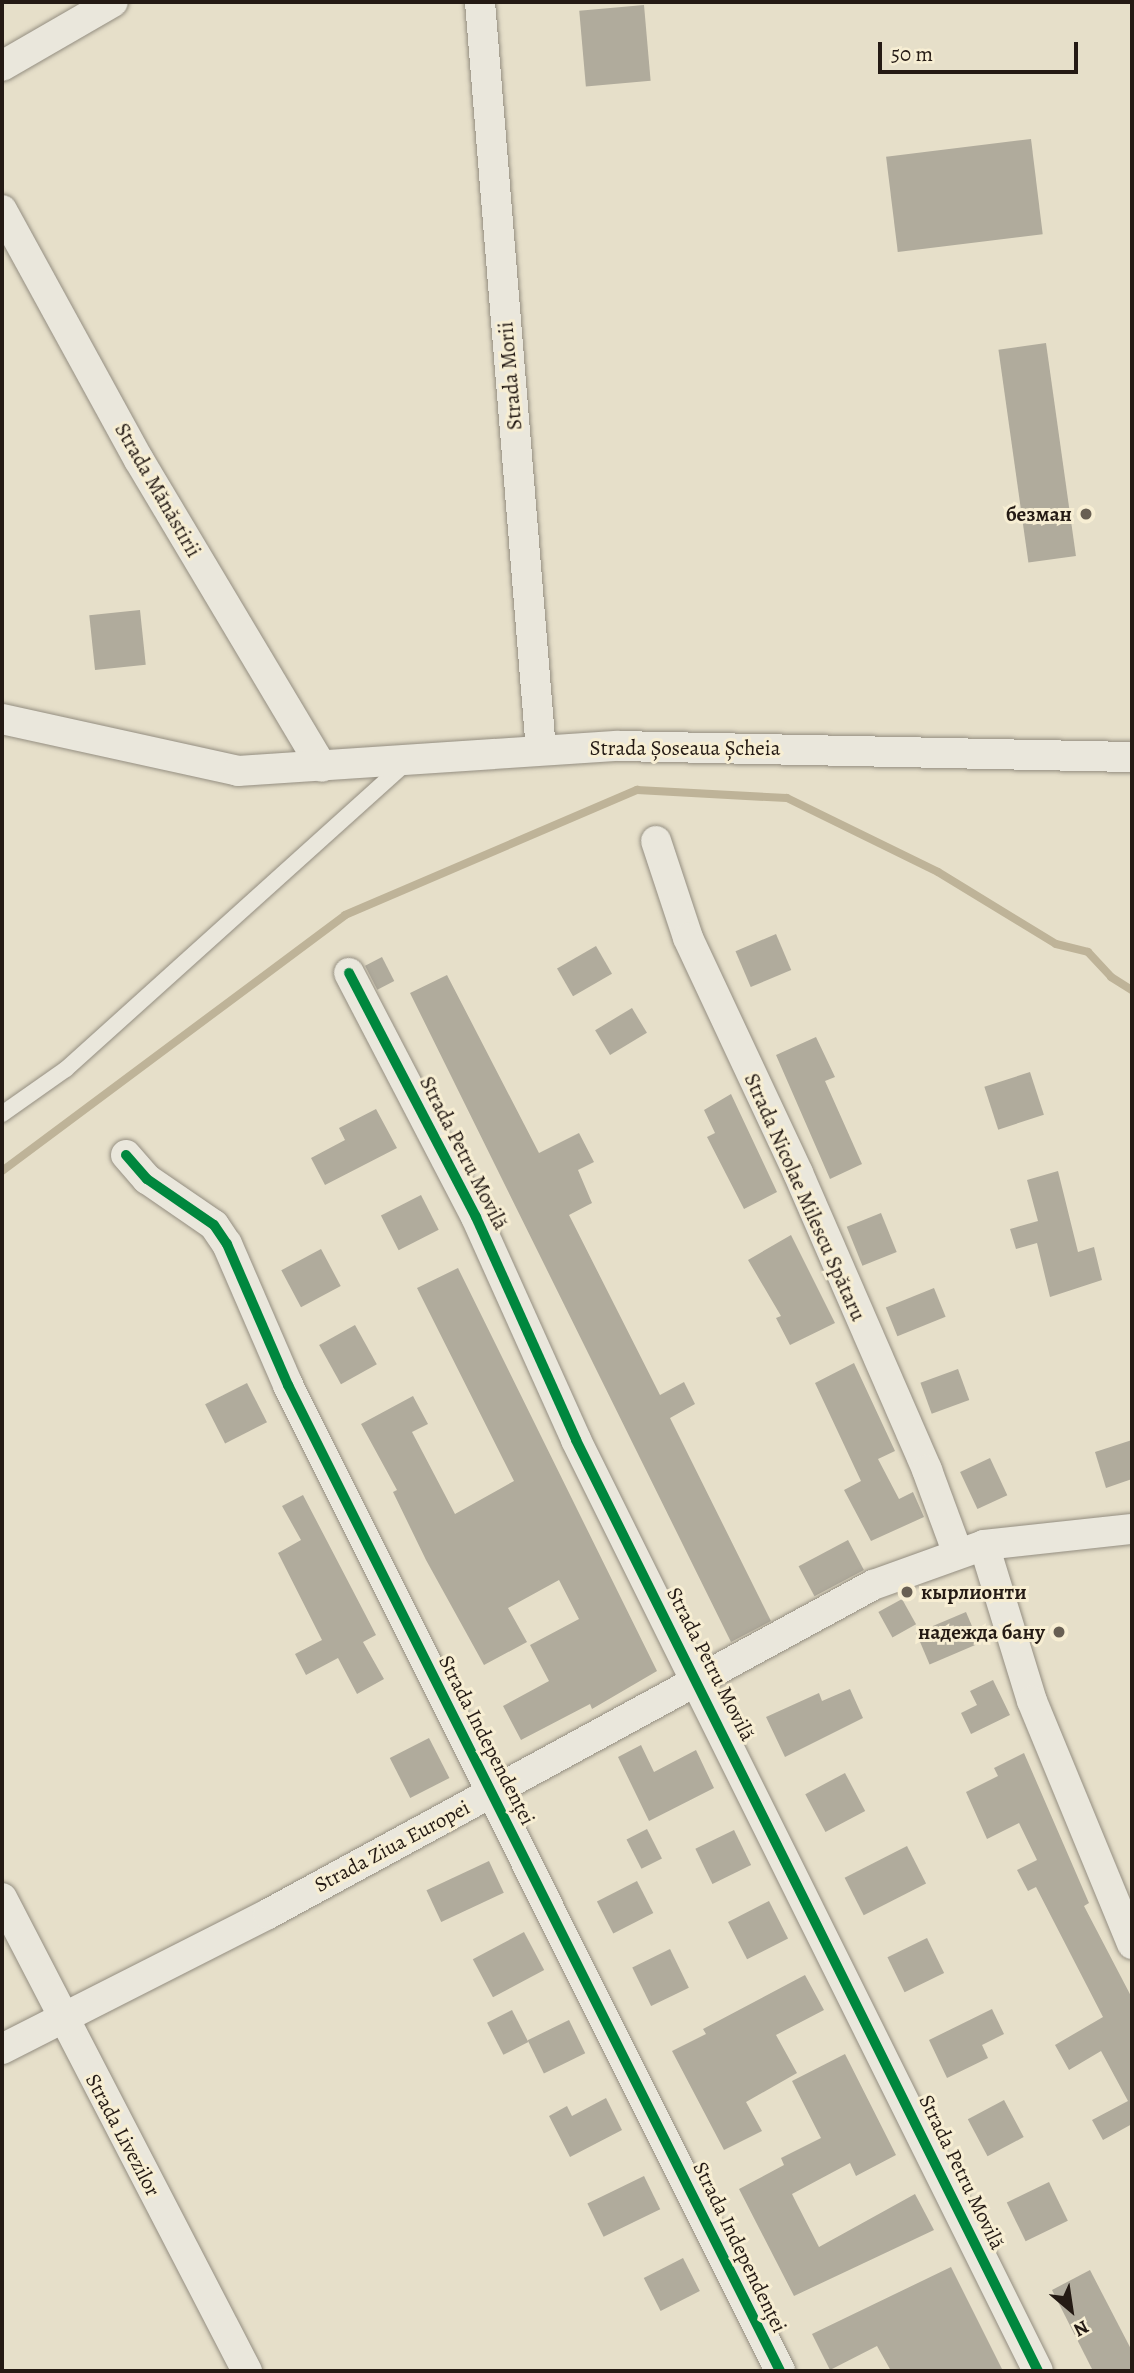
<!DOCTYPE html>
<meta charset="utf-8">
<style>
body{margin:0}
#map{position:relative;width:1134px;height:2373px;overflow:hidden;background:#e6dfc9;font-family:Alegreya,serif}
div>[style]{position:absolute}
.stream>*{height:8px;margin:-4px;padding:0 4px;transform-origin:4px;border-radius:4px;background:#beb398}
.building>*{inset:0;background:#b0ab9c;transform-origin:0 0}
.roads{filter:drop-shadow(0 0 2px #948e81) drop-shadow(0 0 2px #948e81)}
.lane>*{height:16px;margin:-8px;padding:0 8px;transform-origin:8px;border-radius:8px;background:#eae7dc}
.street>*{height:30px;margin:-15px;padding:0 15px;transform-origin:15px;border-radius:15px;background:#eae7dc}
.cycleway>*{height:10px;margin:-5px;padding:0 5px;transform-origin:5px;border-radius:5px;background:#00873e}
.dots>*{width:19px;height:19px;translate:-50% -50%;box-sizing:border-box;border:4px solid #f7eed3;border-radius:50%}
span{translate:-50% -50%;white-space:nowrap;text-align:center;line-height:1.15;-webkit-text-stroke:6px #f7eed3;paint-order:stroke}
.street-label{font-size:21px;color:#241a14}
.poi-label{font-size:21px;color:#241a14;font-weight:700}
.right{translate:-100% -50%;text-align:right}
.left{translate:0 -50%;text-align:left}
.frame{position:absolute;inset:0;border:4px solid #241a14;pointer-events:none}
.north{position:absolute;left:1036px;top:2275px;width:70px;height:70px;-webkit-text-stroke:5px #f7eed3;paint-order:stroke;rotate:151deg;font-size:19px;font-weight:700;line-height:28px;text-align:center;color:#241a14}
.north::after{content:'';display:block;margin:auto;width:24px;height:32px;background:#241a14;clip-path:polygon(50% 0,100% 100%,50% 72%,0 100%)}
.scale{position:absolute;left:878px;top:42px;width:200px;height:32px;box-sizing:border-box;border:4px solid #241a14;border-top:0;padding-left:9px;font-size:21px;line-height:24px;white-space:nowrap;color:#241a14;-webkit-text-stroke:5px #f7eed3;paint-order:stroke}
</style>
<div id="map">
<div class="stream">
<div style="left:2px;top:1171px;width:428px;rotate:-36.7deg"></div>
<div style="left:345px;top:915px;width:318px;rotate:-23.2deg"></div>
<div style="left:637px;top:790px;width:150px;rotate:3.1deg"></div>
<div style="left:787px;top:798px;width:168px;rotate:26.1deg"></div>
<div style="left:938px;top:872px;width:138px;rotate:31.4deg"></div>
<div style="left:1056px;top:944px;width:33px;rotate:14deg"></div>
<div style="left:1088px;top:952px;width:34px;rotate:47deg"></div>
<div style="left:1111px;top:977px;width:25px;rotate:32deg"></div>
</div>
<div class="building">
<div style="left:644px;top:5px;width:76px;height:65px;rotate:85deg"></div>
<div style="left:1031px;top:139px;width:96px;height:146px;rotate:83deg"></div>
<div style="left:1046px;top:343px;width:215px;height:48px;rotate:82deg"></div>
<div style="left:140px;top:610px;width:55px;height:51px;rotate:84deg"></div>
<div style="left:776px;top:934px;width:39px;height:44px;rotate:67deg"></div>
<div style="left:596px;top:946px;width:32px;height:45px;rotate:60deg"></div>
<div style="left:382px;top:957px;width:27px;height:19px;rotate:63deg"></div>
<div style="clip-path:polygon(447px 975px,539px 1153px,579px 1133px,594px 1162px,578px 1170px,592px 1203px,569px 1215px,660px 1395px,684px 1382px,695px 1404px,670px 1418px,771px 1621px,731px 1642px,410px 993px)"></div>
<div style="left:632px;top:1008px;width:29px;height:43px;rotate:59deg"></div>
<div style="clip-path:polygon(816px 1037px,835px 1077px,825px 1081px,862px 1164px,830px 1179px,776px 1055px)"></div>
<div style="left:1030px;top:1072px;width:45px;height:48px;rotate:72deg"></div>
<div style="clip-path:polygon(731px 1094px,777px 1192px,744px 1209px,707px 1137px,715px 1133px,704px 1110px)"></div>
<div style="clip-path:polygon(376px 1109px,397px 1148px,325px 1185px,311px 1158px,345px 1140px,339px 1128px)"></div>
<div style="clip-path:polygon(1058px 1171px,1078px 1252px,1094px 1247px,1102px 1280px,1050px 1297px,1037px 1243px,1016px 1249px,1010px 1229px,1038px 1221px,1027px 1180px)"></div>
<div style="left:421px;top:1195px;width:39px;height:45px;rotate:63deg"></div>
<div style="left:881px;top:1213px;width:42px;height:37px;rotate:68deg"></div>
<div style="clip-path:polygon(791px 1235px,835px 1323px,790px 1345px,776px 1318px,781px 1316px,748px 1260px)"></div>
<div style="left:321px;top:1249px;width:42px;height:45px;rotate:62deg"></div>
<div style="clip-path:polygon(458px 1268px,657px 1671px,592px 1709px,590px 1704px,521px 1740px,503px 1706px,549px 1681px,530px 1645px,579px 1619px,559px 1580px,508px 1608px,527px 1642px,484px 1665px,426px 1560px,393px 1492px,397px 1490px,361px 1424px,413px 1396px,428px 1424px,412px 1432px,455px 1514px,514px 1481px,417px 1288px)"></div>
<div style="left:934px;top:1288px;width:31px;height:52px;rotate:68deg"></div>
<div style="left:355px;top:1325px;width:45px;height:41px;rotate:61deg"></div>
<div style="clip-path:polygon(854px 1363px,895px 1451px,878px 1459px,899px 1499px,913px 1492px,924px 1517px,871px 1541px,844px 1490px,861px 1481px,815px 1383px)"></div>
<div style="left:958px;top:1369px;width:33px;height:40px;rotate:70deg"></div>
<div style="left:247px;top:1383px;width:44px;height:47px;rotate:63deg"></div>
<div style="clip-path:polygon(1132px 1440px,1132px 1479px,1106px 1488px,1095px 1452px)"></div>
<div style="left:990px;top:1458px;width:41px;height:33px;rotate:65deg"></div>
<div style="clip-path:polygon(303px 1495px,376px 1635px,363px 1642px,384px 1679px,357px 1694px,338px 1658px,306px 1675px,295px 1654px,322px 1640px,278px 1553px,301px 1540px,282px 1506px)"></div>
<div style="left:848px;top:1540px;width:34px;height:56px;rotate:62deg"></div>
<div style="left:902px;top:1599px;width:29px;height:27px;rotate:61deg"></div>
<div style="left:966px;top:1612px;width:34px;height:54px;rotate:67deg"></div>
<div style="clip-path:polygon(993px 1680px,1010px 1715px,971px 1734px,961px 1713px,977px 1705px,970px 1691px)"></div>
<div style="clip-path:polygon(850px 1689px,863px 1718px,785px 1757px,766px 1717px,819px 1693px,822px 1701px)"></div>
<div style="left:429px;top:1738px;width:45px;height:44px;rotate:63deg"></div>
<div style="clip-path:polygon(641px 1745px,654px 1772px,696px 1750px,714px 1788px,649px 1821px,618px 1757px)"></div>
<div style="clip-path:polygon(1024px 1753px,1089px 1903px,1084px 1906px,1132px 1998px,1132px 2124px,1103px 2140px,1092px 2120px,1128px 2101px,1101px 2051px,1069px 2070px,1055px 2045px,1103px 2017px,1036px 1887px,1028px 1891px,1017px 1870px,1037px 1860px,1019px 1823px,987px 1839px,966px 1792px,998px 1776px,994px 1768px)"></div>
<div style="left:845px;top:1773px;width:43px;height:45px;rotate:62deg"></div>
<div style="left:647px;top:1829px;width:33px;height:23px;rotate:63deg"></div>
<div style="left:734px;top:1830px;width:39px;height:43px;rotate:64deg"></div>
<div style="left:907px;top:1846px;width:42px;height:70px;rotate:63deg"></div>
<div style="left:489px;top:1861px;width:35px;height:69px;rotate:65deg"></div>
<div style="left:637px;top:1881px;width:36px;height:45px;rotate:63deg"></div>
<div style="left:769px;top:1901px;width:42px;height:46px;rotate:63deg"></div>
<div style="left:524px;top:1932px;width:43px;height:58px;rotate:62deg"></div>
<div style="left:927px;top:1938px;width:39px;height:44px;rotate:64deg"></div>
<div style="left:670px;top:1949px;width:43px;height:42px;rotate:64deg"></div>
<div style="clip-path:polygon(805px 1975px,824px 2010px,776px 2035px,797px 2073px,746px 2102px,762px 2131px,724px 2150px,672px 2051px,706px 2034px,703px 2029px)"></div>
<div style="clip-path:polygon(992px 2009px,1004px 2034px,982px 2045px,988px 2058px,947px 2078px,929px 2040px)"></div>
<div style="left:512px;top:2010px;width:36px;height:28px;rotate:63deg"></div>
<div style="left:569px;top:2020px;width:37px;height:46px;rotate:64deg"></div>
<div style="clip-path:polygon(845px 2054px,896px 2155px,856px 2176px,850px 2163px,792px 2194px,798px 2206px,819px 2247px,915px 2194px,934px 2230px,794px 2296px,739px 2189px,784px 2165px,781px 2158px,821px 2138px,792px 2081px)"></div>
<div style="clip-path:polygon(606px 2098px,622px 2130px,570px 2157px,549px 2116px,567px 2106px,572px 2116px)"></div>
<div style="left:1004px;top:2100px;width:42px;height:41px;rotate:62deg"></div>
<div style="left:644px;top:2176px;width:37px;height:63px;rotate:64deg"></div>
<div style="left:1049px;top:2182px;width:43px;height:47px;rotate:64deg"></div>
<div style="left:683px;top:2258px;width:37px;height:44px;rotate:63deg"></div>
<div style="clip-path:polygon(951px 2267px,1003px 2371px,891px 2371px,877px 2346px,830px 2370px,812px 2334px)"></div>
<div style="clip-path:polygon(1090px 2270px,1132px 2351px,1132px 2371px,1093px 2371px,1052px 2290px)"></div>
</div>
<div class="roads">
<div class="lane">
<div style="left:2px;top:1114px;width:78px;rotate:-35.1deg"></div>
<div style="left:66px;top:1069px;width:459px;rotate:-42deg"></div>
</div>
<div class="street">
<div style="left:480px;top:2px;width:750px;rotate:85.34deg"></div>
<div style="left:2px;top:66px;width:128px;rotate:-30deg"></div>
<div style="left:2px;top:210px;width:285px;rotate:61.3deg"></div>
<div style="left:139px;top:460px;width:357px;rotate:59.2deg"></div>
<div style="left:2px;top:719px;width:242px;rotate:12.4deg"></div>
<div style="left:238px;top:771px;width:381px;rotate:-3.8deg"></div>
<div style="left:618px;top:746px;width:514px;rotate:1.23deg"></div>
<div style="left:656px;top:841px;width:102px;rotate:71.7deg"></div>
<div style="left:688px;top:938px;width:259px;rotate:64.9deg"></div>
<div style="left:798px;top:1173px;width:324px;rotate:66.5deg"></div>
<div style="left:927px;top:1470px;width:86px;rotate:69.7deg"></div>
<div style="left:349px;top:973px;width:275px;rotate:62.5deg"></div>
<div style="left:476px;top:1217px;width:244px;rotate:65.8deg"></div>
<div style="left:576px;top:1440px;width:1039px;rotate:63.61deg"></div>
<div style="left:126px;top:1155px;width:32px;rotate:49deg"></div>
<div style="left:147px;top:1179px;width:81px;rotate:34.5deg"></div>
<div style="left:214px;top:1225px;width:23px;rotate:56deg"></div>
<div style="left:227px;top:1244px;width:154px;rotate:66.6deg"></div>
<div style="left:288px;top:1385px;width:1102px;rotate:63.48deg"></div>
<div style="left:984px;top:1545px;width:163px;rotate:72.9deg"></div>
<div style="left:1032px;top:1701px;width:263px;rotate:67.6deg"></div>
<div style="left:2px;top:1898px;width:533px;rotate:62.62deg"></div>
<div style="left:2px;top:2049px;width:298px;rotate:-26.9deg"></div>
<div style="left:268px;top:1914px;width:689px;rotate:-28.54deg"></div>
<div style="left:873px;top:1585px;width:118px;rotate:-19.8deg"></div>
<div style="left:984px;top:1545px;width:149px;rotate:-6.2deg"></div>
</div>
</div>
<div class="cycleway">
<div style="left:349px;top:973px;width:275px;rotate:62.5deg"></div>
<div style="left:476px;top:1217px;width:244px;rotate:65.8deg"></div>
<div style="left:576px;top:1440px;width:1039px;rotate:63.61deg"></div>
<div style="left:126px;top:1155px;width:32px;rotate:49deg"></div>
<div style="left:147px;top:1179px;width:81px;rotate:34.5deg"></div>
<div style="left:214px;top:1225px;width:23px;rotate:56deg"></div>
<div style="left:227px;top:1244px;width:154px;rotate:66.6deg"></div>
<div style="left:288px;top:1385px;width:1102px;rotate:63.48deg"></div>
</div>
<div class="dots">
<div style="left:1086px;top:514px;background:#685f53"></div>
<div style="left:907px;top:1592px;background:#685f53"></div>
<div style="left:1059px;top:1632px;background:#685f53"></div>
</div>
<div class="street-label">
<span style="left:510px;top:376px;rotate:-95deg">Strada Morii</span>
<span style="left:158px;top:490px;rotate:60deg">Strada Mănăstirii</span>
<span style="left:685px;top:748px">Strada Șoseaua Șcheia</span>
<span style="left:464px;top:1153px;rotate:63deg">Strada Petru Movilă</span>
<span style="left:805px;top:1197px;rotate:66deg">Strada Nicolae Milescu Spătaru</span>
<span style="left:711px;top:1664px;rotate:63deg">Strada Petru Movilă</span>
<span style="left:487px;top:1740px;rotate:63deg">Strada Independenței</span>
<span style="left:392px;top:1846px;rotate:-28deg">Strada Ziua Europei</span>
<span style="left:123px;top:2135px;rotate:62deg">Strada Livezilor</span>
<span style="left:962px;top:2172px;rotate:64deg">Strada Petru Movilă</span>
<span style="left:740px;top:2247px;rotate:64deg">Strada Independenței</span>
</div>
<div class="poi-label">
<span class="right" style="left:1072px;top:514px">безман</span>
<span class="left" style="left:921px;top:1592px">кырлионти</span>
<span class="right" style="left:1045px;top:1632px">надежда бану</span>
</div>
<div class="frame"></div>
<div class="north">N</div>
<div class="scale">50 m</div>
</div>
